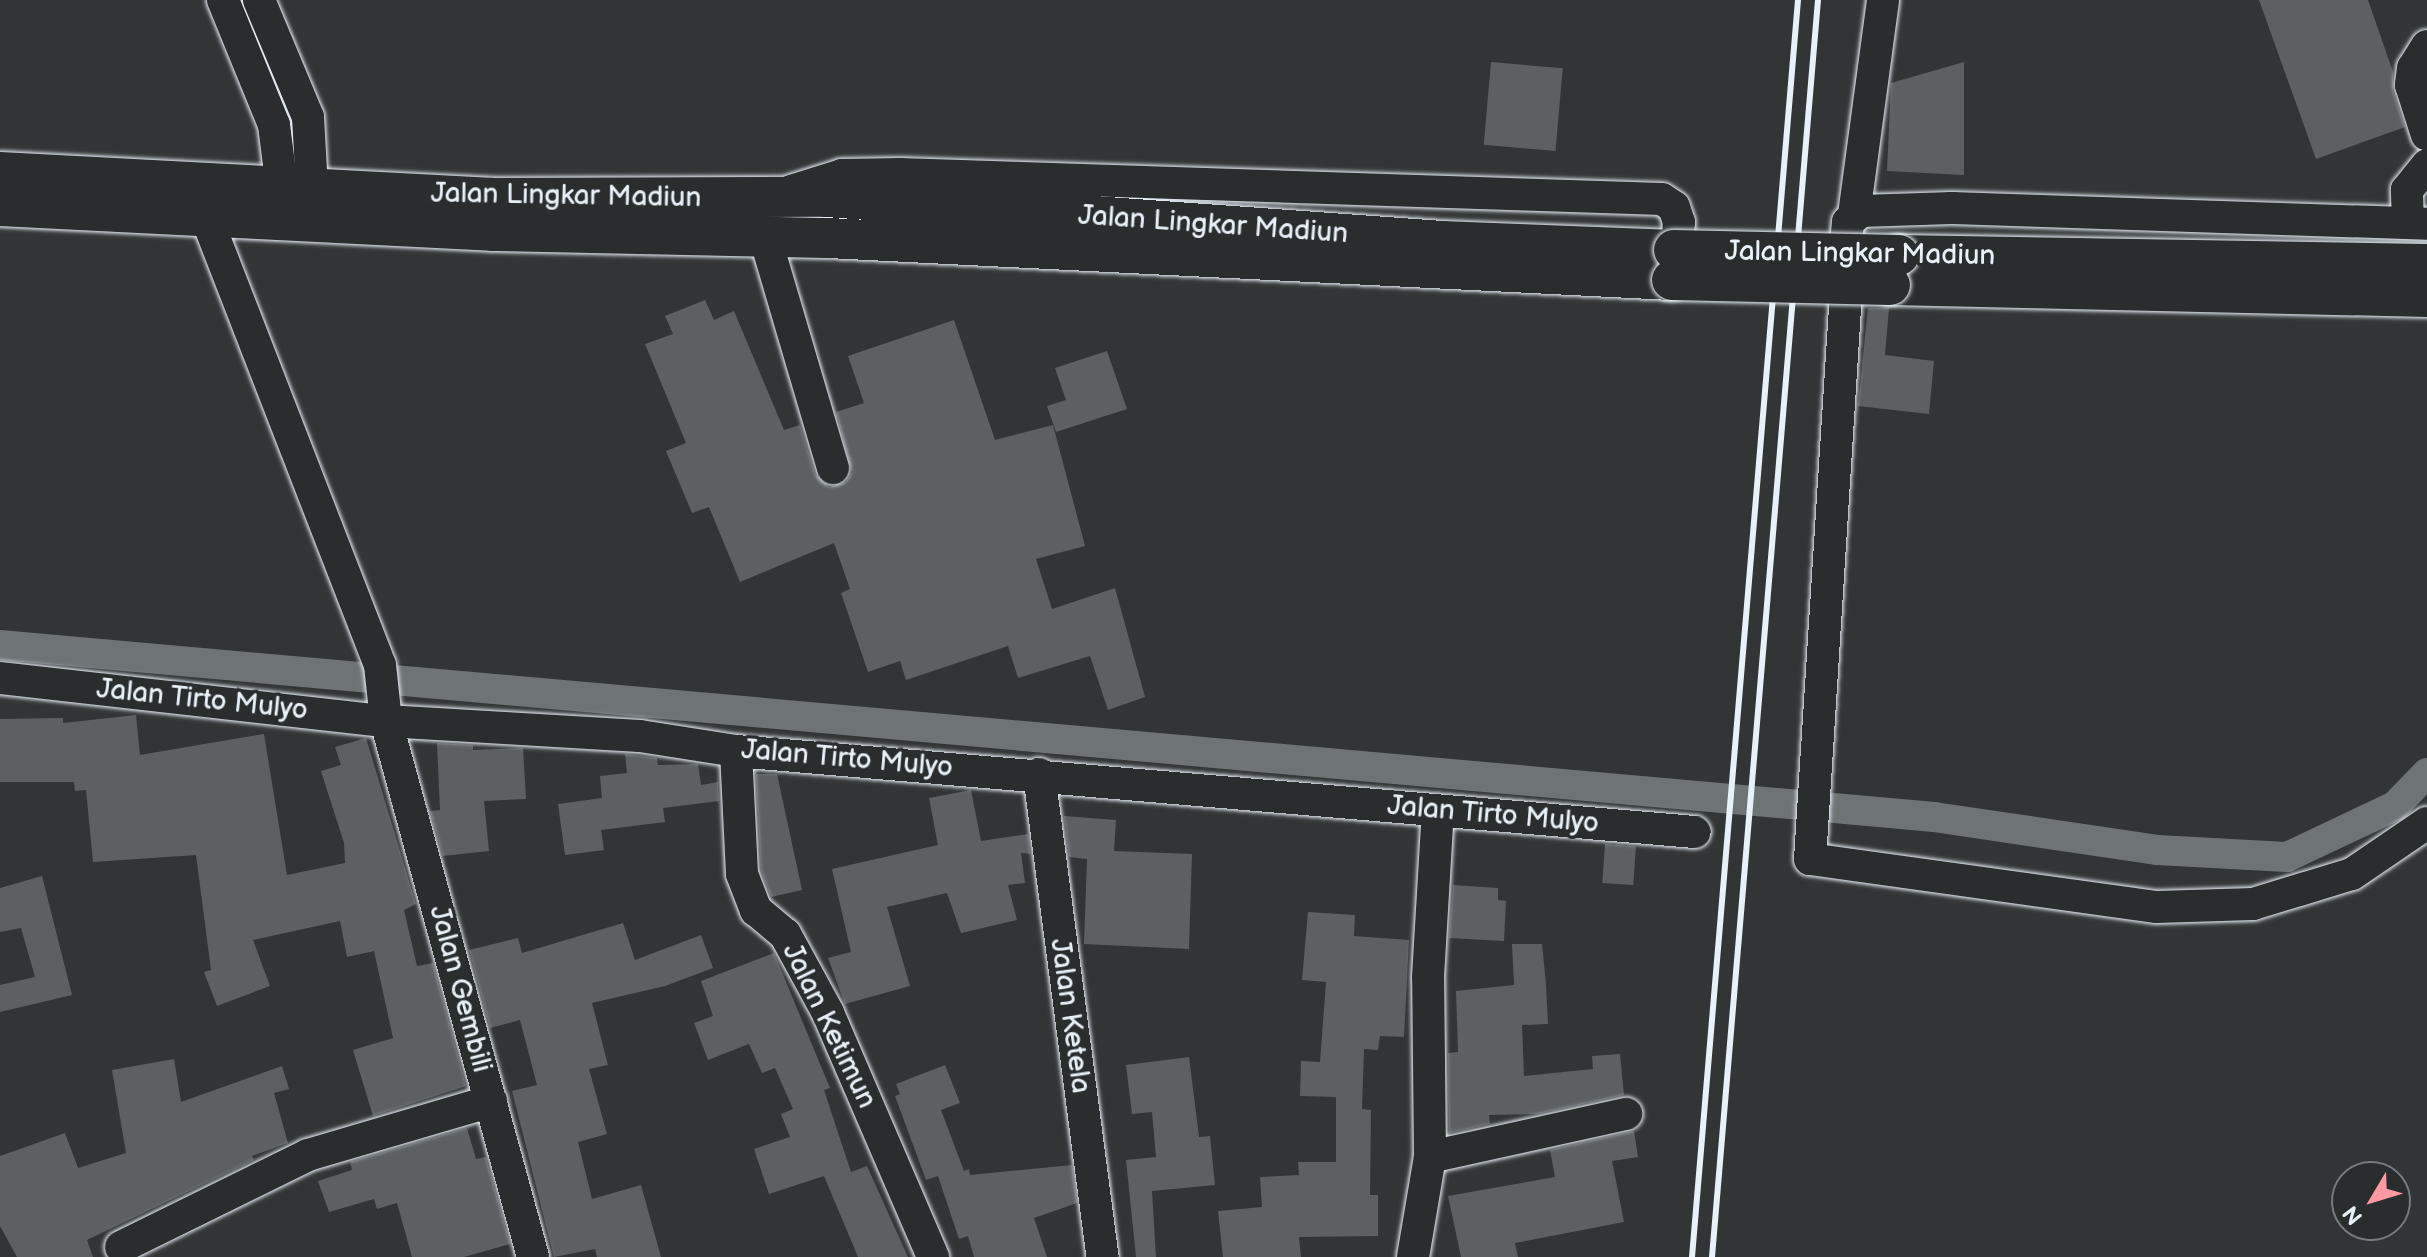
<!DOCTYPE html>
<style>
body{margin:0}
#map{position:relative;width:2427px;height:1257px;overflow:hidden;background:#323536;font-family:"Balsamiq Sans",sans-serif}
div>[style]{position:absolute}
.canal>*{height:30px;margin:-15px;padding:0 15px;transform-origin:15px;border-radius:15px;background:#6e7376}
.building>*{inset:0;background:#5c6063;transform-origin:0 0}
.roads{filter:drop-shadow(0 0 2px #e8f1f8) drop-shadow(0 0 2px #e8f1f8)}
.minor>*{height:32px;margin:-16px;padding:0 16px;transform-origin:16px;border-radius:16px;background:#2a2d2e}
.major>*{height:40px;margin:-20px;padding:0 20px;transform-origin:20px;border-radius:20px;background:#2a2d2e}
.rail>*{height:6px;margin:-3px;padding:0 3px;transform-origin:3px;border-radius:3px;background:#e8f1f8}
.bridges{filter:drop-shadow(0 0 2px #e8f1f8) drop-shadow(0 0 2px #e8f1f8)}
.major-bridge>*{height:40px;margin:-20px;padding:0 20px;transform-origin:20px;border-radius:20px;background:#2a2d2e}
span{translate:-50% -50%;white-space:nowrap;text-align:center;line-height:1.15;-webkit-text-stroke:7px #2a2d2e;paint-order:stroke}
.street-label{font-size:28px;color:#e8f1f8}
.north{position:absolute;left:2331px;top:1161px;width:80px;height:80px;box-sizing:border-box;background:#2a2d2e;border:2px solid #767b7f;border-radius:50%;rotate:232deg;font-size:22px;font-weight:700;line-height:32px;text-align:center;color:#e8f1f8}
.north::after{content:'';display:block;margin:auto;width:28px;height:36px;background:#ff9aa2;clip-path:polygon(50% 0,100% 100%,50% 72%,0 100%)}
</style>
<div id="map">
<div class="canal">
<div style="left:0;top:645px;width:1942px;rotate:5.08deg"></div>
<div style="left:1934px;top:817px;width:225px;rotate:8.4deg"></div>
<div style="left:2157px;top:850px;width:130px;rotate:3.1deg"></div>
<div style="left:2287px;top:857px;width:119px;rotate:-25.3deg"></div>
<div style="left:2395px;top:806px;width:46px;rotate:-45.9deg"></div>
</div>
<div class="building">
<div style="clip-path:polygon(2259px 0,2368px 0,2393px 72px,2393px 91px,2405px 127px,2316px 159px)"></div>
<div style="left:1491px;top:62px;width:72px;height:83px;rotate:5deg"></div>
<div style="clip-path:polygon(1964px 62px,1964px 175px,1887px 171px,1891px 83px)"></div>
<div style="clip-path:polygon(705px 300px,714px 320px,734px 311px,784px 430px,800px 425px,815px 474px,829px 487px,846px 482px,852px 472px,836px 412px,864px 403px,848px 356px,954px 320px,995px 440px,1053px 425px,1085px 546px,1036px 559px,1052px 609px,1115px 588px,1145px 697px,1108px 710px,1090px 656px,1018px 678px,1008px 646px,906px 680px,900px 661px,868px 672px,841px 593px,850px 589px,834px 543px,740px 582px,709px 507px,692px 513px,666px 451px,686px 443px,645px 344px,673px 334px,665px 316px)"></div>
<div style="clip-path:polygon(1868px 308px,1889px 308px,1885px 355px,1934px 361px,1929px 414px,1858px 406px)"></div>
<div style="clip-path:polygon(1107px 351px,1127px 409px,1056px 432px,1047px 406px,1066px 400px,1055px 368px)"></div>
<div style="clip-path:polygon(136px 715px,140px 755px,264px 734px,287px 875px,345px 863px,344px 843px,321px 771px,341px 765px,335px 747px,366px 738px,416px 904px,404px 910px,417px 966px,433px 963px,466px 1086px,373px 1116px,353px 1050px,393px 1038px,374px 951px,347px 957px,340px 921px,253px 940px,270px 986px,217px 1006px,204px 972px,211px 970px,196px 855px,93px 862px,86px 790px,75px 791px,74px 782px,0 782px,0 719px,63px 718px,63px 723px)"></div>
<div style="clip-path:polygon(437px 743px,473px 745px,473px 750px,523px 748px,526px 799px,484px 801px,489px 851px,443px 856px,430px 811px,440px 810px)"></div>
<div style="clip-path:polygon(625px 754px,657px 758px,658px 765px,698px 764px,701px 785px,718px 782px,719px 801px,663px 808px,665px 822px,601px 830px,604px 850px,565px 855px,558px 804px,602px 798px,600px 776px,627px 773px)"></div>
<div style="clip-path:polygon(756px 774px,777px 774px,802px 890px,771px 897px,761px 870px)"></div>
<div style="clip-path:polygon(971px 790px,981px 841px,1028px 834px,1030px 854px,1021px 853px,1025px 883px,1008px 885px,1017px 920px,961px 933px,947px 893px,887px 907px,910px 986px,845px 1004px,828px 958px,851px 952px,832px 869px,938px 845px,929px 798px)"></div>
<div style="clip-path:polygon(1064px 816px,1116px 820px,1114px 851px,1192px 854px,1189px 949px,1084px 944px,1087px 859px,1069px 857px)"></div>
<div style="left:1605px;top:844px;width:31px;height:39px;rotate:4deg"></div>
<div style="clip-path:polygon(42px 876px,72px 995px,0 1012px,0 985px,35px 977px,21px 928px,0 932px,0 888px)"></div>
<div style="clip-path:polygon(1453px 885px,1498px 888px,1498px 900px,1506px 901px,1504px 941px,1449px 938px)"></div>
<div style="clip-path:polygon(1308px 912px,1355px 915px,1354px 936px,1409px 940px,1404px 1037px,1380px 1036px,1378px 1050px,1364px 1049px,1362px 1109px,1371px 1110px,1370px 1195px,1378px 1195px,1378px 1236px,1299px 1237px,1301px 1257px,1223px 1257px,1218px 1211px,1262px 1207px,1260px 1177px,1299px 1175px,1298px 1162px,1336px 1162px,1336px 1097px,1300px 1096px,1301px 1061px,1320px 1062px,1326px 982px,1302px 980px)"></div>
<div style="clip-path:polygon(623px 923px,635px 960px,701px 935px,713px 968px,665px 986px,592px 1003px,608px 1065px,589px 1069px,607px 1134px,578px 1142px,592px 1199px,641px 1185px,661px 1257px,597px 1257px,595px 1249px,554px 1257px,512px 1091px,537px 1085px,520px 1020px,490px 1028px,469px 950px,518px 938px,522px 953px)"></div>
<div style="clip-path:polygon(1512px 944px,1542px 944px,1546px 984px,1548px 1024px,1522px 1025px,1524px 1076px,1593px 1069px,1592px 1056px,1620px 1054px,1624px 1095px,1538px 1114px,1489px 1115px,1490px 1124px,1449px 1133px,1448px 1053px,1458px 1052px,1456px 991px,1514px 985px)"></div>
<div style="clip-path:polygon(774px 953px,830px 1088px,824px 1090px,851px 1172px,867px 1166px,908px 1257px,858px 1257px,824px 1176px,769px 1194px,754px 1149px,790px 1137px,781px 1114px,793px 1109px,775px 1068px,762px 1073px,749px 1044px,708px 1060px,694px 1023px,713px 1016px,701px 981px)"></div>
<div style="clip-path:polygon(1189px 1057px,1199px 1137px,1210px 1136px,1215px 1185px,1152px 1191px,1156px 1257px,1136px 1257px,1126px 1160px,1156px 1157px,1152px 1112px,1132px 1114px,1126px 1065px)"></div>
<div style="clip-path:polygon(174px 1059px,181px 1102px,282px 1066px,289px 1089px,274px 1093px,288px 1143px,252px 1156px,254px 1160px,87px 1240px,93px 1257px,17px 1257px,0 1226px,0 1156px,65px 1133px,78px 1168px,126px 1153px,112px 1070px)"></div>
<div style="clip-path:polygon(945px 1065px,960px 1103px,941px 1110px,964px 1171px,969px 1169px,970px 1175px,1072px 1165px,1077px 1203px,1034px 1218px,1047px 1257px,974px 1257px,968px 1236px,959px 1239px,938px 1176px,926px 1180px,895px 1096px,900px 1094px,896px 1084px)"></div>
<div style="clip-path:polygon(467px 1128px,476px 1159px,486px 1157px,510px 1244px,464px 1257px,412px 1257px,397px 1203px,377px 1209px,374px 1199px,329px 1212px,318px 1181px,352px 1170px,350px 1162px)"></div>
<div style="clip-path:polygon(1634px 1131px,1638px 1157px,1612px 1161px,1624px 1222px,1515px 1243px,1518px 1257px,1461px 1257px,1448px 1196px,1555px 1177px,1550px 1150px)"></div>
</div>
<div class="roads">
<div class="minor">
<div style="left:223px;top:0;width:135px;rotate:67.8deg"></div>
<div style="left:274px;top:125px;width:64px;rotate:82.8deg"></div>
<div style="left:259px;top:0;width:127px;rotate:67.3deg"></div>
<div style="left:308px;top:117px;width:72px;rotate:86.8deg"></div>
<div style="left:2427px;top:46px;width:26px;rotate:122deg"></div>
<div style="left:2413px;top:68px;width:17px;rotate:97deg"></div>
<div style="left:2411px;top:85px;width:52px;rotate:72.3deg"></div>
<div style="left:791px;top:191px;width:53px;rotate:-17.4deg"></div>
<div style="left:842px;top:175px;width:58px;rotate:-1deg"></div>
<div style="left:900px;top:174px;width:762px;rotate:1.88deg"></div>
<div style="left:1662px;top:199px;width:14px;rotate:34deg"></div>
<div style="left:1674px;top:207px;width:16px;rotate:72deg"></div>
<div style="left:1679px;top:222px;width:49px;rotate:94.7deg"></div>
<div style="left:205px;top:214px;width:484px;rotate:68.8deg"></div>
<div style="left:380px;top:665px;width:56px;rotate:83.9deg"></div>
<div style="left:386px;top:721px;width:556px;rotate:74.66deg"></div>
<div style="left:1854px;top:215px;width:217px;rotate:-82.3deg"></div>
<div style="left:2408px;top:223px;width:33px;rotate:-92deg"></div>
<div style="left:2407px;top:190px;width:32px;rotate:-51deg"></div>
<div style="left:765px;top:237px;width:241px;rotate:73.6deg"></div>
<div style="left:1843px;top:275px;width:53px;rotate:-84.6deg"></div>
<div style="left:1848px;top:222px;width:17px;rotate:-40deg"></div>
<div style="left:1861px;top:211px;width:91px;rotate:-1.9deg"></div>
<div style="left:1952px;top:208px;width:475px;rotate:1.9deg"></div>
<div style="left:1846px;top:292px;width:568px;rotate:93.63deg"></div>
<div style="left:1810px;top:859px;width:350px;rotate:7.9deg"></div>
<div style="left:2157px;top:907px;width:96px;rotate:-1.8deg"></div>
<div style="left:2253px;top:904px;width:103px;rotate:-16.9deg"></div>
<div style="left:2352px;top:874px;width:91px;rotate:-34.2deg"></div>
<div style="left:0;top:678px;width:388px;rotate:6.4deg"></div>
<div style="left:386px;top:721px;width:254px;rotate:3.4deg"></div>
<div style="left:640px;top:736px;width:97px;rotate:8.9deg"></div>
<div style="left:736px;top:751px;width:962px;rotate:4.83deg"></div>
<div style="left:736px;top:751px;width:123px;rotate:87.2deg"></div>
<div style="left:742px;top:874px;width:39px;rotate:69deg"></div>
<div style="left:756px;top:910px;width:38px;rotate:40deg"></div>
<div style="left:785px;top:934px;width:90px;rotate:61.4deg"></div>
<div style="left:828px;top:1013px;width:266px;rotate:66.7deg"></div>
<div style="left:1039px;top:774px;width:487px;rotate:82.5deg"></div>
<div style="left:1430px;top:1157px;width:201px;rotate:-12.4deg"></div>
<div style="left:121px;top:1247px;width:208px;rotate:-26.2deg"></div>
<div style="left:308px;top:1155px;width:191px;rotate:-16.4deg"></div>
<div style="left:1413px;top:1257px;width:101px;rotate:-80.4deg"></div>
<div style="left:1430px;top:1157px;width:180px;rotate:-90.6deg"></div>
<div style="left:1428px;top:977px;width:166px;rotate:-86.6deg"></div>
</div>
<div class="major">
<div style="left:0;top:172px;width:492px;rotate:3deg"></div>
<div style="left:491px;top:198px;width:336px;rotate:-0.2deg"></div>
<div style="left:827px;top:197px;width:617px;rotate:4.09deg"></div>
<div style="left:1442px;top:241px;width:232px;rotate:2.2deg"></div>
<div style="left:0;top:206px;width:494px;rotate:2.9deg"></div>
<div style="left:493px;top:231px;width:335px;rotate:1.2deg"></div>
<div style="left:828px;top:238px;width:845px;rotate:2.85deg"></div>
<div style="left:1899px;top:255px;width:528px;rotate:0.98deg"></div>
<div style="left:1890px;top:285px;width:537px;rotate:1.28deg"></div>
</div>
</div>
<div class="rail">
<div style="left:1692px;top:1257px;width:1261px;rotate:-85.18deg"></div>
<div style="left:1712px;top:1257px;width:1261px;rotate:-85.18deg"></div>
</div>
<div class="bridges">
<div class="major-bridge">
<div style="left:1674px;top:250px;width:225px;rotate:1.3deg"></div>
<div style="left:1672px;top:280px;width:218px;rotate:1.3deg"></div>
</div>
</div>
<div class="street-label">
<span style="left:566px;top:196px;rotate:1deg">Jalan Lingkar Madiun</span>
<span style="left:1213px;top:225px;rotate:4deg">Jalan Lingkar Madiun</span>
<span style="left:1860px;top:254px;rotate:1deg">Jalan Lingkar Madiun</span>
<span style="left:202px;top:700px;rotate:6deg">Jalan Tirto Mulyo</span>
<span style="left:847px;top:759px;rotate:5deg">Jalan Tirto Mulyo</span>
<span style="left:1493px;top:815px;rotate:5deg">Jalan Tirto Mulyo</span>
<span style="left:460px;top:989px;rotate:75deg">Jalan Gembili</span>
<span style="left:1070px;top:1016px;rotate:82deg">Jalan Ketela</span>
<span style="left:829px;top:1026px;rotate:64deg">Jalan Ketimun</span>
</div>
<div class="north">N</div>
</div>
